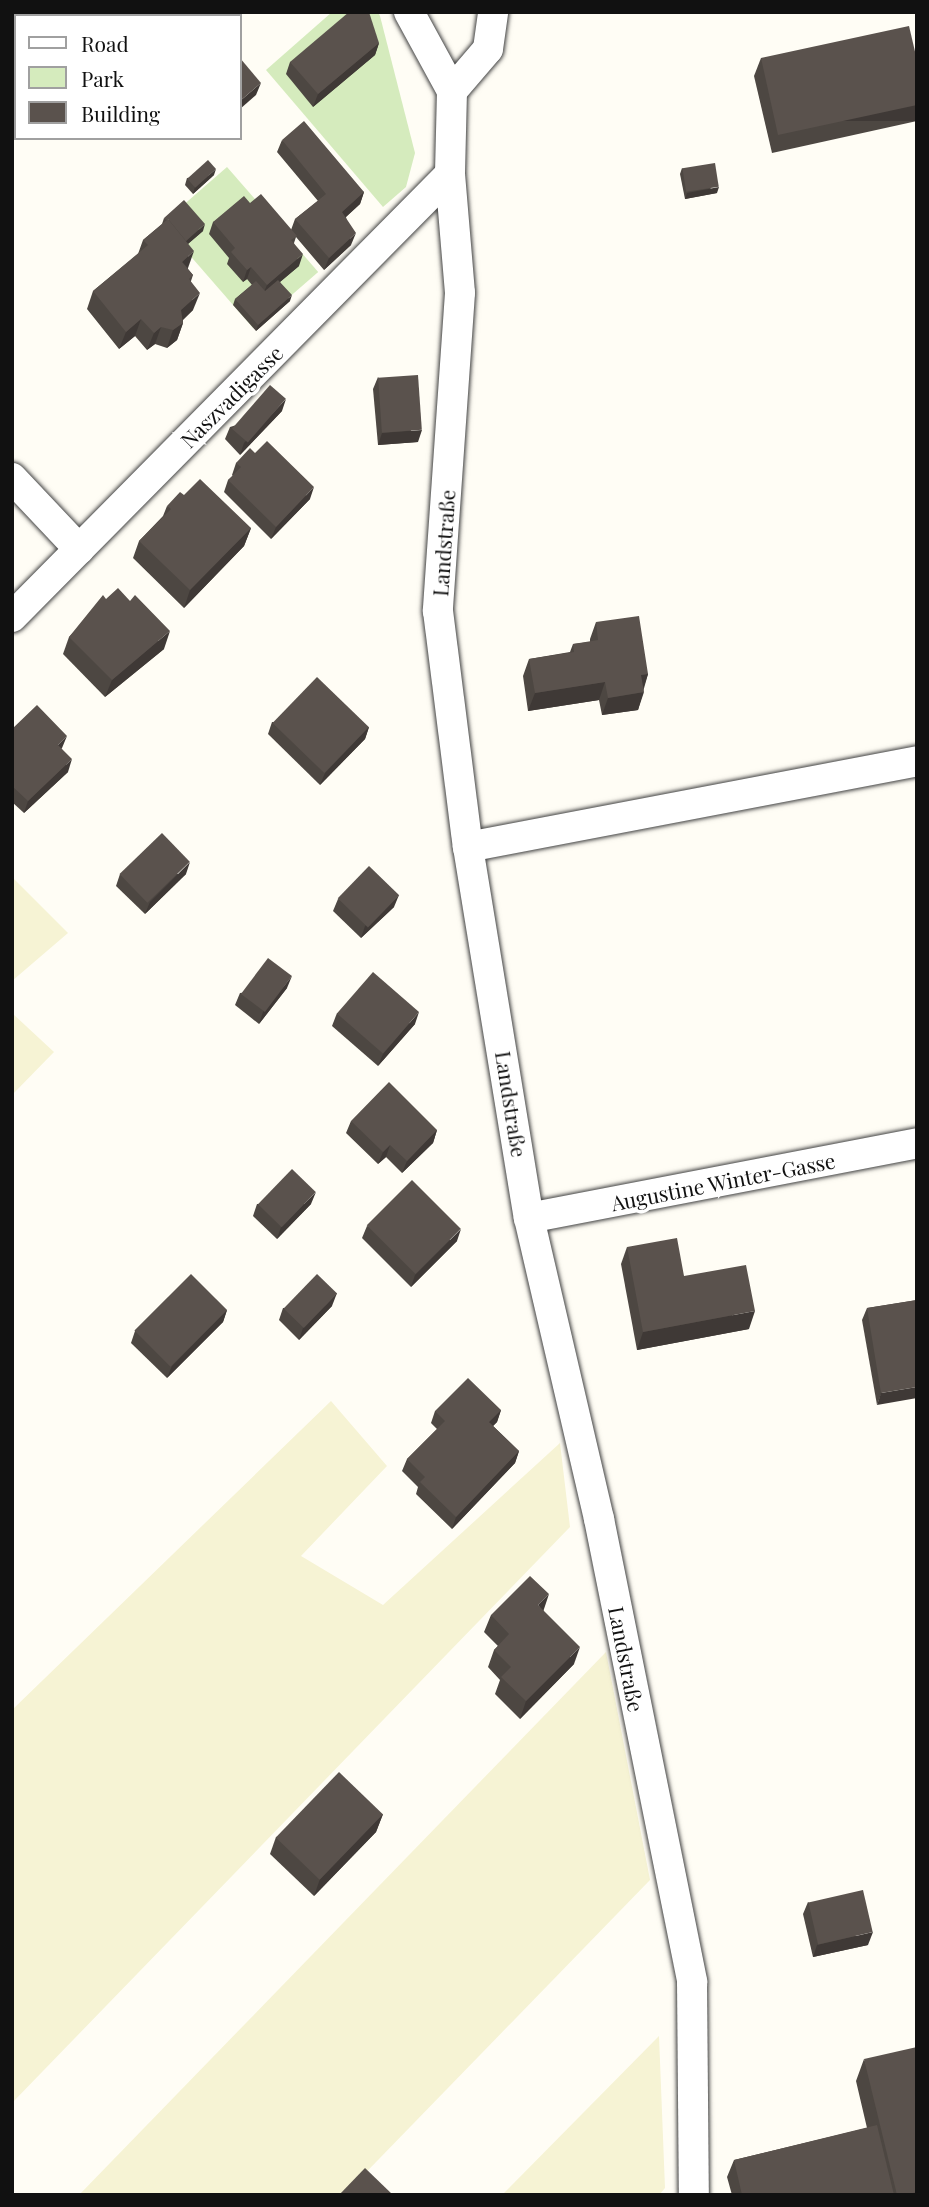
<!DOCTYPE html>
<meta charset="utf-8">
<style>
body{margin:0}
#map{position:relative;width:929px;height:2207px;overflow:hidden;background:#fffdf5;font-family:"Playfair Display",serif}
div>[style]{position:absolute}
.farmland>*{inset:0;background:#f6f3d4}
.green>*{inset:0;background:#d5ebbd;transform-origin:0 0}
.roads{filter:drop-shadow(0 0 2px #444) drop-shadow(0 0 2px #444)}
.street>*{height:30px;margin:-15px;padding:0 15px;transform-origin:15px;border-radius:15px;background:#fff}
.wall>*{inset:0;background:#4d4742}
.shaded-wall>*{inset:0;background:#3f3936;transform-origin:0 0}
.building>*{inset:0;background:#5a524d;transform-origin:0 0}
span{translate:-50% -50%;white-space:nowrap;text-align:center;line-height:1.15;-webkit-text-stroke:7px #fff;paint-order:stroke}
.street-label{font-size:21px;color:#111}
.frame{position:absolute;inset:0;border:14px solid #111;pointer-events:none}
.legend{position:absolute;left:14px;top:14px;width:228px;height:126px;box-sizing:border-box;background:#fff;border:2px solid #a0a0a0;margin:0;padding:9px 12px;list-style:none;font-size:21px;color:#111}
.legend li{display:flex;align-items:center;gap:14px;height:35px}
.legend b{width:35px;border:2px solid #a0a0a0}
</style>
<div id="map">
<div class="farmland">
<div style="clip-path:polygon(12px 877px,68px 933px,12px 981px)"></div>
<div style="clip-path:polygon(12px 1013px,54px 1052px,12px 1095px)"></div>
<div style="clip-path:polygon(331px 1401px,387px 1466px,301px 1556px,383px 1605px,560px 1443px,570px 1527px,12px 2103px,12px 1710px)"></div>
<div style="clip-path:polygon(606px 1652px,650px 1880px,344px 2195px,79px 2195px)"></div>
<div style="clip-path:polygon(659px 2036px,665px 2188px,659px 2195px,502px 2195px)"></div>
</div>
<div class="green">
<div style="clip-path:polygon(332px 12px,378px 12px,380px 16px,415px 153px,406px 187px,383px 207px,266px 70px)"></div>
<div style="left:227px;top:167px;width:139px;height:86px;rotate:49deg"></div>
</div>
<div class="roads">
<div class="street">
<div style="left:95px;top:12px;width:5px;rotate:53deg"></div>
<div style="left:409px;top:12px;width:90px;rotate:61.4deg"></div>
<div style="left:452px;top:91px;width:83px;rotate:91.4deg"></div>
<div style="left:450px;top:174px;width:119px;rotate:85.2deg"></div>
<div style="left:460px;top:293px;width:319px;rotate:94deg"></div>
<div style="left:438px;top:611px;width:238px;rotate:82.8deg"></div>
<div style="left:468px;top:847px;width:376px;rotate:80.7deg"></div>
<div style="left:529px;top:1218px;width:309px;rotate:76.9deg"></div>
<div style="left:599px;top:1519px;width:472px;rotate:78.6deg"></div>
<div style="left:692px;top:1982px;width:213px;rotate:89.5deg"></div>
<div style="left:166px;top:16px;width:6px;rotate:-45deg"></div>
<div style="left:452px;top:91px;width:55px;rotate:-49.4deg"></div>
<div style="left:488px;top:49px;width:37px;rotate:-82deg"></div>
<div style="left:12px;top:478px;width:98px;rotate:46.7deg"></div>
<div style="left:12px;top:617px;width:623px;rotate:-45.33deg"></div>
<div style="left:468px;top:847px;width:457px;rotate:-10.8deg"></div>
<div style="left:529px;top:1218px;width:395px;rotate:-10.9deg"></div>
</div>
</div>
<div class="wall">
<div style="clip-path:polygon(379px 43px,375px 55px,313px 107px,286px 74px,290px 62px)"></div>
<div style="clip-path:polygon(761px 58px,917px 60px,917px 121px,772px 153px,754px 76px)"></div>
<div style="clip-path:polygon(282px 140px,364px 192px,360px 204px,346px 217px,351px 245px,324px 270px,296px 237px,294px 243px,299px 266px,280px 282px,290px 301px,256px 331px,233px 305px,235px 299px,252px 285px,247px 279px,243px 282px,227px 264px,229px 258px,209px 234px,213px 222px,250px 203px,291px 230px,295px 219px,318px 201px,277px 152px)"></div>
<div style="clip-path:polygon(682px 168px,717px 193px,685px 199px,680px 174px)"></div>
<div style="clip-path:polygon(214px 175px,193px 194px,185px 185px,187px 178px)"></div>
<div style="clip-path:polygon(164px 218px,203px 231px,188px 244px,188px 269px,193px 275px,191px 281px,193px 310px,183px 320px,183px 323px,177px 340px,167px 348px,155px 344px,147px 350px,135px 336px,119px 349px,87px 309px,93px 291px,138px 254px,143px 240px,162px 224px)"></div>
<div style="clip-path:polygon(378px 377px,418px 442px,378px 445px,373px 389px)"></div>
<div style="clip-path:polygon(282px 411px,240px 455px,225px 439px,230px 427px)"></div>
<div style="clip-path:polygon(255px 453px,310px 499px,271px 539px,224px 492px,228px 480px,233px 476px,232px 475px,236px 463px)"></div>
<div style="clip-path:polygon(167px 506px,251px 528px,244px 546px,184px 608px,133px 558px,139px 541px,163px 516px)"></div>
<div style="clip-path:polygon(106px 599px,130px 601px,164px 649px,105px 697px,63px 654px,69px 637px)"></div>
<div style="clip-path:polygon(596px 622px,648px 674px,638px 710px,602px 715px,599px 700px,528px 711px,523px 676px,529px 659px,570px 652px,573px 644px,590px 642px,590px 639px)"></div>
<div style="clip-path:polygon(272px 722px,369px 727px,365px 739px,320px 785px,268px 734px)"></div>
<div style="clip-path:polygon(12px 729px,62px 749px,68px 772px,24px 813px,12px 802px)"></div>
<div style="clip-path:polygon(120px 874px,186px 874px,145px 914px,116px 886px)"></div>
<div style="clip-path:polygon(338px 899px,394px 907px,361px 938px,333px 911px)"></div>
<div style="clip-path:polygon(287px 988px,259px 1024px,235px 1005px,240px 993px)"></div>
<div style="clip-path:polygon(337px 1013px,415px 1024px,378px 1066px,332px 1026px)"></div>
<div style="clip-path:polygon(351px 1121px,437px 1130px,433px 1143px,402px 1173px,386px 1157px,378px 1164px,346px 1133px)"></div>
<div style="clip-path:polygon(257px 1204px,311px 1204px,277px 1239px,253px 1216px)"></div>
<div style="clip-path:polygon(367px 1226px,457px 1241px,411px 1287px,362px 1238px)"></div>
<div style="clip-path:polygon(627px 1247px,684px 1276px,749px 1329px,637px 1350px,621px 1264px)"></div>
<div style="clip-path:polygon(917px 1300px,877px 1405px,862px 1320px,867px 1308px)"></div>
<div style="clip-path:polygon(332px 1306px,299px 1340px,279px 1320px,283px 1308px)"></div>
<div style="clip-path:polygon(227px 1310px,223px 1322px,167px 1378px,131px 1343px,135px 1331px)"></div>
<div style="clip-path:polygon(501px 1410px,497px 1422px,493px 1426px,519px 1451px,515px 1463px,452px 1529px,416px 1494px,418px 1487px,402px 1471px,407px 1459px,437px 1429px,431px 1423px,435px 1411px)"></div>
<div style="clip-path:polygon(543px 1610px,574px 1664px,520px 1719px,495px 1694px,500px 1680px,488px 1667px,494px 1650px,498px 1646px,484px 1632px,491px 1615px)"></div>
<div style="clip-path:polygon(383px 1814px,376px 1832px,314px 1896px,270px 1854px,276px 1837px)"></div>
<div style="clip-path:polygon(808px 1902px,868px 1945px,813px 1957px,803px 1914px)"></div>
<div style="clip-path:polygon(864px 2059px,917px 2195px,732px 2195px,727px 2177px,734px 2160px,867px 2128px,856px 2081px)"></div>
</div>
<div class="shaded-wall">
<div style="clip-path:polygon(379px 43px,375px 55px,313px 107px,318px 94px)"></div>
<div style="clip-path:polygon(16px 54px,16px 57px,12px 65px,12px 57px)"></div>
<div style="clip-path:polygon(261px 83px,256px 95px,240px 109px,240px 101px)"></div>
<div style="left:917px;top:105px;width:16px;height:142px;rotate:90deg"></div>
<div style="clip-path:polygon(216px 169px,214px 175px,193px 194px,195px 187px)"></div>
<div style="clip-path:polygon(719px 187px,717px 193px,685px 199px,687px 193px)"></div>
<div style="clip-path:polygon(364px 192px,360px 204px,338px 224px,342px 212px)"></div>
<div style="clip-path:polygon(205px 224px,203px 231px,183px 248px,185px 242px)"></div>
<div style="clip-path:polygon(356px 233px,351px 245px,324px 270px,329px 258px)"></div>
<div style="clip-path:polygon(194px 251px,188px 268px,182px 262px)"></div>
<div style="clip-path:polygon(303px 254px,299px 266px,262px 297px,267px 285px)"></div>
<div style="clip-path:polygon(251px 267px,247px 279px,243px 282px,247px 270px)"></div>
<div style="clip-path:polygon(200px 293px,193px 310px,175px 327px,181px 310px)"></div>
<div style="clip-path:polygon(292px 295px,290px 301px,256px 331px,258px 325px)"></div>
<div style="clip-path:polygon(141px 319px,135px 336px,119px 349px,126px 332px)"></div>
<div style="clip-path:polygon(183px 323px,177px 340px,167px 348px,173px 330px)"></div>
<div style="clip-path:polygon(161px 327px,155px 344px,147px 350px,154px 333px)"></div>
<div style="clip-path:polygon(286px 399px,282px 411px,240px 455px,244px 443px)"></div>
<div style="clip-path:polygon(422px 430px,418px 442px,378px 445px,382px 433px)"></div>
<div style="clip-path:polygon(314px 487px,310px 499px,271px 539px,276px 527px)"></div>
<div style="clip-path:polygon(251px 528px,244px 546px,184px 608px,190px 590px)"></div>
<div style="clip-path:polygon(170px 631px,164px 649px,105px 697px,112px 680px)"></div>
<div style="clip-path:polygon(648px 674px,642px 692px,641px 675px)"></div>
<div style="clip-path:polygon(605px 682px,599px 700px,528px 711px,535px 693px)"></div>
<div style="clip-path:polygon(644px 692px,638px 710px,602px 715px,608px 698px)"></div>
<div style="clip-path:polygon(369px 727px,365px 739px,320px 785px,325px 773px)"></div>
<div style="clip-path:polygon(67px 736px,62px 748px,54px 757px,58px 745px)"></div>
<div style="clip-path:polygon(72px 759px,68px 772px,24px 813px,28px 801px)"></div>
<div style="clip-path:polygon(190px 862px,186px 874px,145px 914px,150px 902px)"></div>
<div style="clip-path:polygon(399px 895px,394px 907px,361px 938px,365px 926px)"></div>
<div style="clip-path:polygon(292px 976px,287px 988px,259px 1024px,263px 1012px)"></div>
<div style="clip-path:polygon(419px 1012px,415px 1024px,378px 1066px,383px 1054px)"></div>
<div style="clip-path:polygon(437px 1130px,433px 1143px,402px 1173px,407px 1161px)"></div>
<div style="clip-path:polygon(390px 1145px,386px 1157px,378px 1164px,383px 1152px)"></div>
<div style="clip-path:polygon(316px 1192px,311px 1204px,277px 1239px,281px 1227px)"></div>
<div style="clip-path:polygon(461px 1229px,457px 1241px,411px 1287px,415px 1275px)"></div>
<div style="clip-path:polygon(337px 1293px,332px 1306px,299px 1340px,303px 1328px)"></div>
<div style="clip-path:polygon(227px 1310px,223px 1322px,167px 1378px,172px 1366px)"></div>
<div style="clip-path:polygon(755px 1311px,749px 1329px,637px 1350px,643px 1332px)"></div>
<div style="clip-path:polygon(917px 1387px,917px 1398px,877px 1405px,881px 1393px)"></div>
<div style="clip-path:polygon(501px 1410px,497px 1422px,485px 1434px,489px 1422px)"></div>
<div style="clip-path:polygon(519px 1451px,515px 1463px,452px 1529px,456px 1517px)"></div>
<div style="clip-path:polygon(549px 1594px,543px 1612px,538px 1605px)"></div>
<div style="clip-path:polygon(580px 1647px,574px 1664px,520px 1719px,526px 1701px)"></div>
<div style="clip-path:polygon(383px 1814px,376px 1832px,314px 1896px,320px 1879px)"></div>
<div style="clip-path:polygon(873px 1932px,868px 1945px,813px 1957px,817px 1945px)"></div>
</div>
<div class="building">
<div style="clip-path:polygon(349px 12px,369px 12px,379px 43px,318px 94px,290px 62px)"></div>
<div style="clip-path:polygon(909px 26px,917px 60px,917px 105px,778px 135px,761px 58px)"></div>
<div style="clip-path:polygon(12px 46px,16px 50px,16px 54px,12px 57px)"></div>
<div style="clip-path:polygon(240px 58px,261px 83px,240px 101px)"></div>
<div style="clip-path:polygon(304px 121px,364px 192px,342px 212px,356px 233px,329px 258px,295px 219px,326px 194px,282px 140px)"></div>
<div style="left:208px;top:160px;width:12px;height:28px;rotate:48deg"></div>
<div style="left:715px;top:163px;width:24px;height:33px;rotate:81deg"></div>
<div style="clip-path:polygon(261px 194px,297px 236px,291px 240px,303px 254px,267px 285px,251px 267px,247px 270px,231px 252px,235px 248px,213px 222px,244px 196px,250px 203px)"></div>
<div style="clip-path:polygon(184px 200px,205px 224px,186px 241px,168px 219px,166px 220px,164px 218px)"></div>
<div style="clip-path:polygon(168px 219px,194px 251px,182px 262px,193px 275px,189px 279px,200px 293px,181px 310px,183px 323px,173px 330px,161px 327px,154px 333px,141px 319px,126px 332px,93px 291px,148px 245px,143px 240px)"></div>
<div style="clip-path:polygon(278px 280px,292px 295px,258px 325px,235px 299px,256px 281px,265px 291px)"></div>
<div style="left:418px;top:375px;width:55px;height:40px;rotate:86deg"></div>
<div style="left:270px;top:385px;width:21px;height:58px;rotate:41deg"></div>
<div style="clip-path:polygon(267px 441px,314px 487px,276px 527px,228px 480px,241px 467px,236px 463px,250px 448px,255px 453px)"></div>
<div style="clip-path:polygon(200px 479px,251px 528px,190px 590px,139px 541px,171px 509px,167px 506px,180px 492px,184px 495px)"></div>
<div style="clip-path:polygon(118px 588px,130px 601px,135px 595px,170px 631px,112px 680px,69px 637px,103px 595px,106px 599px)"></div>
<div style="clip-path:polygon(639px 616px,648px 674px,641px 675px,644px 692px,608px 698px,605px 682px,535px 693px,529px 659px,574px 652px,573px 644px,598px 640px,596px 622px)"></div>
<div style="left:317px;top:677px;width:72px;height:64px;rotate:44deg"></div>
<div style="clip-path:polygon(37px 705px,67px 736px,58px 745px,72px 759px,28px 801px,12px 786px,12px 729px)"></div>
<div style="left:162px;top:833px;width:40px;height:59px;rotate:46deg"></div>
<div style="left:369px;top:866px;width:42px;height:45px;rotate:44deg"></div>
<div style="left:268px;top:958px;width:30px;height:45px;rotate:37deg"></div>
<div style="left:373px;top:972px;width:61px;height:55px;rotate:41deg"></div>
<div style="clip-path:polygon(389px 1082px,437px 1130px,407px 1161px,390px 1145px,383px 1152px,351px 1121px)"></div>
<div style="left:292px;top:1169px;width:33px;height:49px;rotate:44deg"></div>
<div style="left:412px;top:1180px;width:69px;height:64px;rotate:45deg"></div>
<div style="clip-path:polygon(677px 1238px,684px 1276px,746px 1265px,755px 1311px,643px 1332px,627px 1247px)"></div>
<div style="left:191px;top:1274px;width:51px;height:80px;rotate:45deg"></div>
<div style="left:317px;top:1274px;width:28px;height:48px;rotate:44deg"></div>
<div style="clip-path:polygon(917px 1300px,917px 1387px,881px 1393px,867px 1308px)"></div>
<div style="clip-path:polygon(468px 1378px,501px 1410px,489px 1422px,519px 1451px,456px 1517px,420px 1482px,425px 1477px,407px 1459px,445px 1421px,435px 1411px)"></div>
<div style="clip-path:polygon(530px 1576px,549px 1594px,538px 1605px,580px 1647px,526px 1701px,501px 1677px,511px 1667px,494px 1650px,509px 1634px,491px 1615px)"></div>
<div style="left:339px;top:1772px;width:61px;height:91px;rotate:44deg"></div>
<div style="left:863px;top:1890px;width:43px;height:56px;rotate:77deg"></div>
<div style="clip-path:polygon(917px 2047px,917px 2192px,904px 2195px,897px 2195px,864px 2059px)"></div>
<div style="clip-path:polygon(877px 2125px,894px 2195px,742px 2195px,734px 2160px)"></div>
<div style="clip-path:polygon(365px 2168px,393px 2195px,339px 2195px)"></div>
</div>
<div class="street-label">
<span style="left:231px;top:396px;rotate:-45deg">Naszvadigasse</span>
<span style="left:443px;top:543px;rotate:-86deg">Landstraße</span>
<span style="left:512px;top:1104px;rotate:81deg">Landstraße</span>
<span style="left:723px;top:1181px;rotate:-11deg">Augustine Winter-Gasse</span>
<span style="left:627px;top:1659px;rotate:79deg">Landstraße</span>
</div>
<div class="frame"></div>
<ul class="legend">
<li><b style="height:9px;background:#fff"></b>Road</li>
<li><b style="height:19px;background:#d5ebbd"></b>Park</li>
<li><b style="height:19px;background:#5a524d"></b>Building</li>
</ul>
</div>
